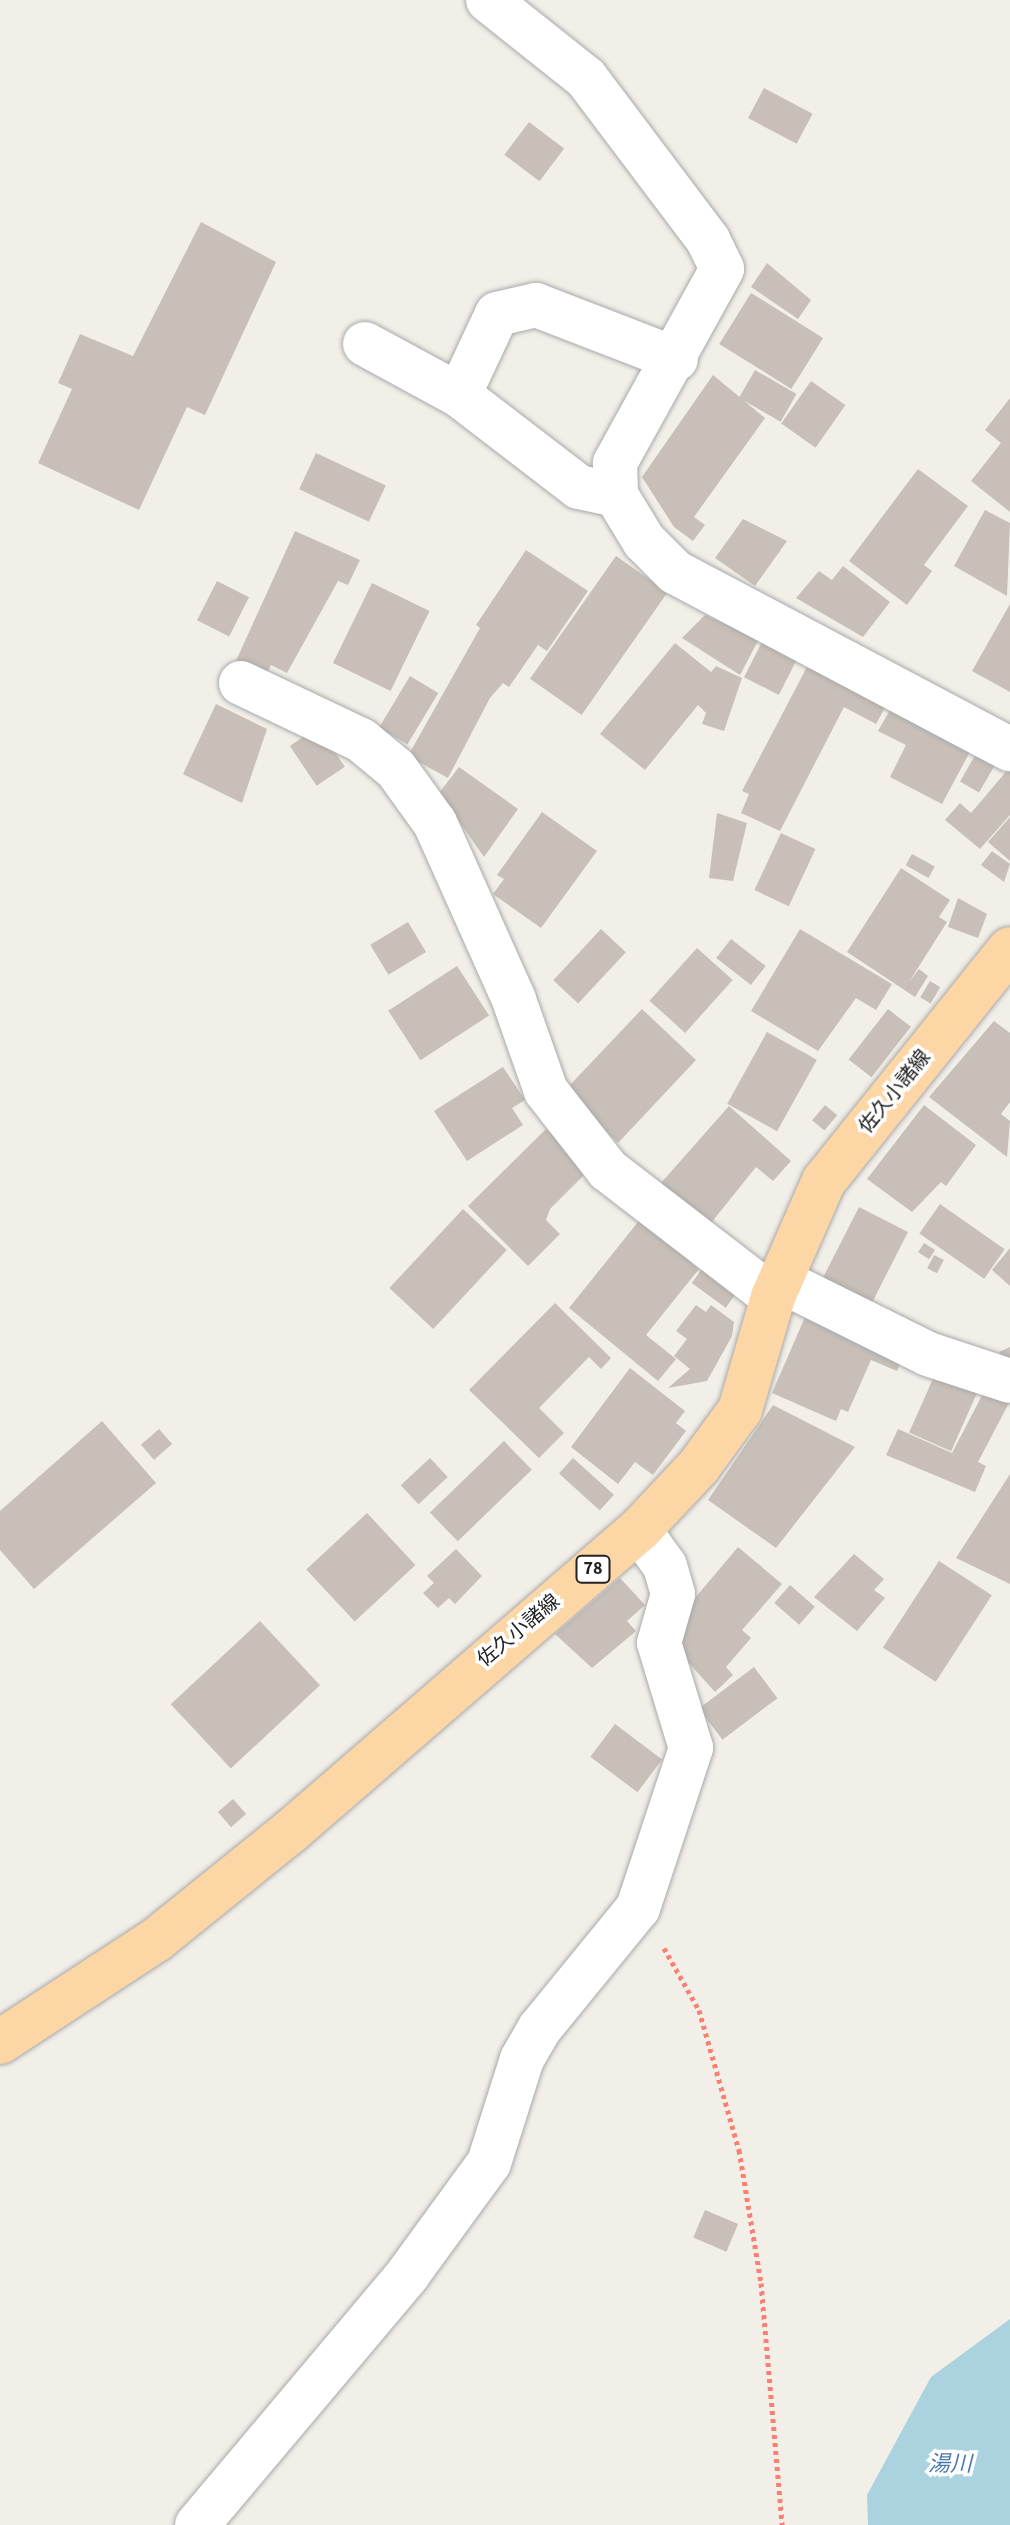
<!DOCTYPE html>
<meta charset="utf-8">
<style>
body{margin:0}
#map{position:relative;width:1010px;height:2525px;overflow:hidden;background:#f2efe9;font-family:"Source Sans 3","Noto Sans JP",sans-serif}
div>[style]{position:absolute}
.water>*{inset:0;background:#aad3df}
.building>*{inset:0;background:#c7bfb8;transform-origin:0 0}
.path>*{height:5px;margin-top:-2.5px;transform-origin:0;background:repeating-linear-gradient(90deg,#fa8072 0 4px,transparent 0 8px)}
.roads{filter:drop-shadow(0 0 2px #a9a9a9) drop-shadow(0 0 2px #a9a9a9)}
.minor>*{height:44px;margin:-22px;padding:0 22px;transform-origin:22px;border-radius:22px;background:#fff}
.primary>*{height:44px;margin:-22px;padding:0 22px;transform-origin:22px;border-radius:22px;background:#fcd6a4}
span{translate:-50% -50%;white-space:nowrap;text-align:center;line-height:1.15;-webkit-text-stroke:7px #fff;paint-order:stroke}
.shield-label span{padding:2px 6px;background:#fff;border:2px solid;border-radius:6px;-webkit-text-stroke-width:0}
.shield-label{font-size:18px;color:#222;font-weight:700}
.street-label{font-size:20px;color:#222}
.water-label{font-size:22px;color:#4a7aab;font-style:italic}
</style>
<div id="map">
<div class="water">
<div style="clip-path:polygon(1010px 2319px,1010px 2525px,868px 2525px,867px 2495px,931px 2377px)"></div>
</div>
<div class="building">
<div style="left:764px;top:88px;width:55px;height:34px;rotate:28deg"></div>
<div style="left:529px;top:122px;width:44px;height:41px;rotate:37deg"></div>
<div style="clip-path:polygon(201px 222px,276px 262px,205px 415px,187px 407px,139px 510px,38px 463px,72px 389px,58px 383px,80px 334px,133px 356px)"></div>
<div style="clip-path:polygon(767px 263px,811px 300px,798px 319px,751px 287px)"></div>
<div style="left:751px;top:293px;width:85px;height:60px;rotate:32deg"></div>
<div style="left:755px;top:370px;width:48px;height:32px;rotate:30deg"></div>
<div style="clip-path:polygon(713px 375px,765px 418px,694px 517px,705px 525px,693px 541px,674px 527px,642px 477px)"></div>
<div style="left:811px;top:381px;width:42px;height:52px;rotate:35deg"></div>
<div style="clip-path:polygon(1010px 398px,1010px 512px,971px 481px,1001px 443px,985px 430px)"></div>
<div style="left:316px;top:453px;width:77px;height:40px;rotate:25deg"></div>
<div style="clip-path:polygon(918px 469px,968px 506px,924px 565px,932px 571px,907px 605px,849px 561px)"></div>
<div style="clip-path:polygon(985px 510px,1010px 523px,1007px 596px,954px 566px)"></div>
<div style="clip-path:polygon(743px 519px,787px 541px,755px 586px,715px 558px)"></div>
<div style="clip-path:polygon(295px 531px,360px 560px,348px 585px,338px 581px,287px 673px,271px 665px,265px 677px,235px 663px)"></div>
<div style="clip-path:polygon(526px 550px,588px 591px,547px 651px,538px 645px,509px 687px,503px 683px,490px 698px,448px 778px,408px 756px,480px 628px,476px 625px)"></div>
<div style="left:616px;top:556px;width:63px;height:150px;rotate:35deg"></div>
<div style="clip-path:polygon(843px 566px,890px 602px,863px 637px,796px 598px,819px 571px,832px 580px)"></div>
<div style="left:217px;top:581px;width:36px;height:44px;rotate:27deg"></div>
<div style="left:372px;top:583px;width:64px;height:89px;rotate:26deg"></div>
<div style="clip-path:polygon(1010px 604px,1010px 692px,972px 671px)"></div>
<div style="clip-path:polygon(705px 615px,759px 639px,740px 675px,682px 638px)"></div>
<div style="left:764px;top:638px;width:39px;height:44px;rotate:27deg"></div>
<div style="clip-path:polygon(675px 643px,711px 672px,716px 666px,742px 678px,724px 731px,702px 724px,706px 713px,698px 705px,645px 770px,600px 734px)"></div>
<div style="clip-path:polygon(809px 663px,887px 704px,876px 724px,844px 707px,780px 831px,741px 813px,749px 794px,742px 791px)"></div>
<div style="left:410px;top:676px;width:33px;height:60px;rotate:31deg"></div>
<div style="clip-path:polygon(216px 704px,267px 729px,242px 803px,183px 774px)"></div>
<div style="clip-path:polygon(890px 710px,972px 748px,942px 804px,890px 777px,906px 745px,878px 731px)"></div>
<div style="left:318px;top:727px;width:48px;height:34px;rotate:56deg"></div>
<div style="left:977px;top:752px;width:22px;height:34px;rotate:30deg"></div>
<div style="clip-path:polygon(459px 767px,518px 809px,484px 857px,439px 793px)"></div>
<div style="clip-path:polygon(1010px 767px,1010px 815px,980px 849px,945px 820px,960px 803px,971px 813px)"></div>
<div style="clip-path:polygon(542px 812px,597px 851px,541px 928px,493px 894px,504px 879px,497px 875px)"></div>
<div style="clip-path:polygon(717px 813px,747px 823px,733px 881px,709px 878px)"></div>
<div style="clip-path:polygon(1010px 817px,1010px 861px,988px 842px)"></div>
<div style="left:781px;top:833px;width:38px;height:63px;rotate:25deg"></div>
<div style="clip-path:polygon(992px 851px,1010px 864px,1004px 882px,981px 865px)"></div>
<div style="left:912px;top:854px;width:26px;height:13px;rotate:29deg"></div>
<div style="clip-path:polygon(901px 868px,950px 900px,939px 917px,947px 922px,909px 982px,919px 969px,928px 976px,915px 997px,847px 952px)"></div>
<div style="clip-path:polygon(958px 898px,987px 914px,978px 938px,948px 927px)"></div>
<div style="left:408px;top:922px;width:35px;height:44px;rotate:59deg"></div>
<div style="left:601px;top:929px;width:34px;height:70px;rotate:43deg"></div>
<div style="clip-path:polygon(800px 929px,892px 984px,876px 1010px,856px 998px,818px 1051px,751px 1011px)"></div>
<div style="left:731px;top:939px;width:44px;height:24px;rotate:38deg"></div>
<div style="left:697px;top:948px;width:48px;height:71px;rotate:42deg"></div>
<div style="left:457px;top:966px;width:59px;height:82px;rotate:57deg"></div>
<div style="left:930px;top:981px;width:12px;height:19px;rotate:31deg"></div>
<div style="clip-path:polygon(642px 1009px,696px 1060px,618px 1143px,580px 1106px,570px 1085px)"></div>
<div style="left:888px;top:1009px;width:29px;height:64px;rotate:38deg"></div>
<div style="clip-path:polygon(994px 1021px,1010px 1033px,1010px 1102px,1001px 1114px,1010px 1121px,1007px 1157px,929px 1097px)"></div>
<div style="left:767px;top:1032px;width:57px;height:82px;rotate:29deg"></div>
<div style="clip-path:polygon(503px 1067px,525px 1100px,512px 1108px,523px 1125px,467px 1161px,434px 1111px)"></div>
<div style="left:825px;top:1105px;width:16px;height:20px;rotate:40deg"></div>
<div style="clip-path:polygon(924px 1105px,976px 1145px,946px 1186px,941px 1182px,912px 1212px,867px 1179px)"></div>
<div style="clip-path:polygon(729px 1106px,791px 1161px,773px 1181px,756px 1167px,711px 1223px,661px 1183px)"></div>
<div style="clip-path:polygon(546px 1129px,588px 1171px,550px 1209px,546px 1220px,560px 1234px,528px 1266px,468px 1206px)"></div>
<div style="left:940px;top:1204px;width:79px;height:36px;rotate:35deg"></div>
<div style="left:859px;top:1207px;width:55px;height:87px;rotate:27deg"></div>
<div style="left:463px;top:1209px;width:60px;height:108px;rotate:43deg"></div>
<div style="clip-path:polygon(646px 1212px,698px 1254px,691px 1263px,699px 1269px,646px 1335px,676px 1359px,658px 1381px,569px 1308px)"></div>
<div style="left:924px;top:1243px;width:13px;height:11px;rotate:32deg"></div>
<div style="clip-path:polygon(1010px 1248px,1010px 1286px,992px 1270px)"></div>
<div style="left:934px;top:1255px;width:11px;height:15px;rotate:27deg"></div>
<div style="left:707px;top:1262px;width:42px;height:26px;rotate:36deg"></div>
<div style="clip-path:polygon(555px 1303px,611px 1358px,601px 1369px,589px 1357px,539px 1408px,564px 1433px,539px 1458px,469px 1390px)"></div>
<div style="clip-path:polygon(696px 1305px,706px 1312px,711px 1305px,734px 1322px,732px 1336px,707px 1381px,668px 1388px,690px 1369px,674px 1356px,687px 1339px,676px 1331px)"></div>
<div style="clip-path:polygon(809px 1308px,905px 1352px,897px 1371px,871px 1360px,848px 1412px,841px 1409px,836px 1421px,772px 1393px)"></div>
<div style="clip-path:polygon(1010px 1347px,1010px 1368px,999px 1352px)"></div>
<div style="left:940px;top:1363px;width:46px;height:76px;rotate:24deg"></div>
<div style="clip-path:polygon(630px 1368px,685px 1411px,676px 1423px,686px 1431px,653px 1475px,635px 1462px,618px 1484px,571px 1447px)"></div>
<div style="clip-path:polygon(988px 1384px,1010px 1401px,978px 1462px,986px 1466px,975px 1492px,886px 1455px,898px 1429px,952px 1453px)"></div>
<div style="clip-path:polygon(773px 1405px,855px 1447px,776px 1548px,708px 1500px)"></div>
<div style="clip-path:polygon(102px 1421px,156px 1483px,34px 1589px,0 1550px,0 1511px)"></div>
<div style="left:159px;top:1429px;width:20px;height:24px;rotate:49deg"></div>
<div style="left:504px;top:1441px;width:40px;height:103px;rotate:46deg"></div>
<div style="left:430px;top:1458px;width:26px;height:40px;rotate:47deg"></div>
<div style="left:573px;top:1458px;width:55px;height:21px;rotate:42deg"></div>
<div style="clip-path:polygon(1010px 1474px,1010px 1584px,956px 1558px)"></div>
<div style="left:367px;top:1513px;width:71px;height:83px;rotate:47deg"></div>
<div style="clip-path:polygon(738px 1547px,782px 1584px,742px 1630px,751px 1638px,726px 1667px,733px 1675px,715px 1692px,678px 1651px,674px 1623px)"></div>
<div style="clip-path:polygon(456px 1549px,482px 1576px,455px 1604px,449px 1598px,438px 1608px,423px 1593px,434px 1583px,427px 1576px)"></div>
<div style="clip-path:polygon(854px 1554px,884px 1579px,874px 1590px,885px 1598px,857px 1631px,814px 1597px)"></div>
<div style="left:939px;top:1561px;width:63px;height:103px;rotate:33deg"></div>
<div style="clip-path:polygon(620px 1578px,645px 1605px,627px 1621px,636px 1631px,592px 1668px,555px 1634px)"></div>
<div style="left:790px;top:1585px;width:33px;height:24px;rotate:41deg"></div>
<div style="left:260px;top:1621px;width:88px;height:122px;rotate:47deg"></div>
<div style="left:754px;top:1667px;width:39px;height:69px;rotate:53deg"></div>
<div style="left:615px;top:1724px;width:59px;height:41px;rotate:37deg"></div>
<div style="left:233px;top:1799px;width:20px;height:20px;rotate:49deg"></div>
<div style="left:705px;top:2210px;width:36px;height:30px;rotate:23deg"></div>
</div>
<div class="path">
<div style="left:664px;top:1948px;width:71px;rotate:60.6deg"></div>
<div style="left:699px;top:2010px;width:146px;rotate:74.1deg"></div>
<div style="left:739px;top:2150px;width:135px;rotate:80.6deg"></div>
<div style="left:761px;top:2283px;width:243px;rotate:85deg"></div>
</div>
<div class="roads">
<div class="minor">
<div style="left:488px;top:0;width:125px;rotate:38.5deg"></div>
<div style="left:586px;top:78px;width:203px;rotate:53deg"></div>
<div style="left:708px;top:240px;width:32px;rotate:64deg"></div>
<div style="left:722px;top:269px;width:222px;rotate:118.9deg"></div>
<div style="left:615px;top:463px;width:32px;rotate:88deg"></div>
<div style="left:616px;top:495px;width:54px;rotate:58.7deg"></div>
<div style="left:644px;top:541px;width:44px;rotate:45deg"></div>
<div style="left:675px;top:572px;width:379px;rotate:27.9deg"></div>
<div style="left:365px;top:344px;width:107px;rotate:28.5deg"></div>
<div style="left:459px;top:395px;width:151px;rotate:37.5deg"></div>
<div style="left:579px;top:487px;width:38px;rotate:12deg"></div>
<div style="left:459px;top:395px;width:89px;rotate:-64.9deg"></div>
<div style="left:497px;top:314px;width:40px;rotate:-13deg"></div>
<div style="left:536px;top:305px;width:150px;rotate:21.1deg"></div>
<div style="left:241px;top:683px;width:133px;rotate:25.4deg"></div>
<div style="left:361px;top:740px;width:45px;rotate:39.6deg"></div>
<div style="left:396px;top:769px;width:67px;rotate:54.2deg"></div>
<div style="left:435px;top:823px;width:194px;rotate:65.9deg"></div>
<div style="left:514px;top:1000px;width:96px;rotate:70.6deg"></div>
<div style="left:546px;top:1091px;width:100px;rotate:51.9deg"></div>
<div style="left:608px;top:1170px;width:208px;rotate:37.6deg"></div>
<div style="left:779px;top:1280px;width:166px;rotate:26.4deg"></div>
<div style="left:928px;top:1354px;width:86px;rotate:18.2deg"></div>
<div style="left:197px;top:2525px;width:328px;rotate:-49.9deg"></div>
<div style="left:408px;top:2274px;width:137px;rotate:-53.9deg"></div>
<div style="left:489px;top:2163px;width:109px;rotate:-72.4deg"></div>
<div style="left:522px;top:2059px;width:36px;rotate:-60deg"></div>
<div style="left:540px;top:2028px;width:155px;rotate:-50.8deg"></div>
<div style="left:638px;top:1908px;width:169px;rotate:-71.7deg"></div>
<div style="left:691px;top:1748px;width:110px;rotate:-106.9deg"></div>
<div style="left:659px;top:1643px;width:51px;rotate:-74.1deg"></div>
<div style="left:673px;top:1594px;width:29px;rotate:-106deg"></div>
<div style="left:665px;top:1566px;width:44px;rotate:-125.8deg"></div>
</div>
<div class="primary">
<div style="left:0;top:2042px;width:186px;rotate:-33.2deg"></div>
<div style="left:156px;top:1940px;width:172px;rotate:-38.9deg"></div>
<div style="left:290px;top:1832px;width:462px;rotate:-40.9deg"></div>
<div style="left:639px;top:1530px;width:88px;rotate:-46.8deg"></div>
<div style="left:699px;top:1466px;width:69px;rotate:-53.8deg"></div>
<div style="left:740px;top:1410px;width:118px;rotate:-73.7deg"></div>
<div style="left:773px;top:1297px;width:127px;rotate:-66.3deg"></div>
<div style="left:824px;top:1181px;width:297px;rotate:-51.3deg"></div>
</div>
</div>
<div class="shield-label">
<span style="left:593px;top:1569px">78</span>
</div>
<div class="street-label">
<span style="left:895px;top:1092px;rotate:-51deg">佐久小諸線</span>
<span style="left:519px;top:1631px;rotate:-40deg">佐久小諸線</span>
</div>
<div class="water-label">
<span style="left:950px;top:2465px">湯川</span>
</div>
</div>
